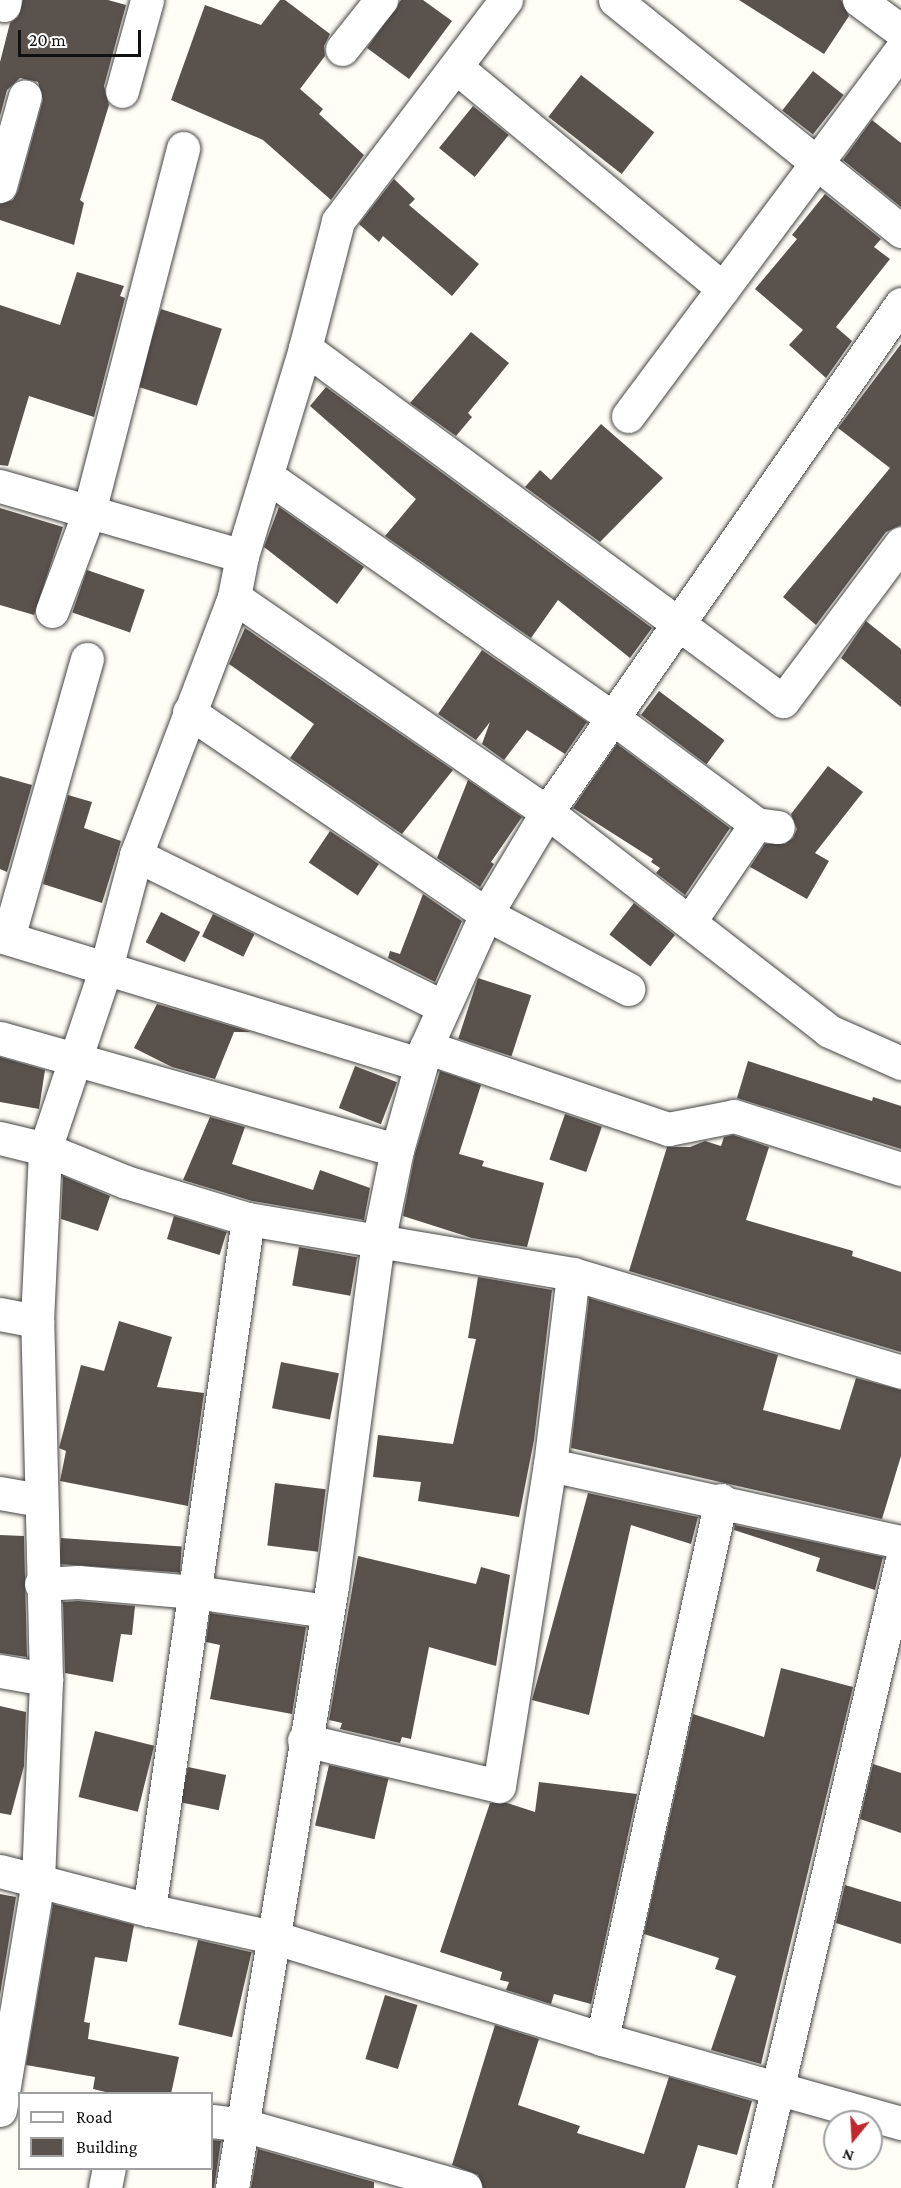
<!DOCTYPE html>
<style>
body{margin:0}
#map{position:relative;width:901px;height:2188px;overflow:hidden;background:#fffdf5;font-family:"Crimson Pro",serif}
div>[style]{position:absolute}
.building>*{inset:0;background:#5a524d;transform-origin:0 0}
.roads{filter:drop-shadow(0 0 2px #444) drop-shadow(0 0 2px #444)}
.minor>*{height:33px;margin:-16.5px;padding:0 16.5px;transform-origin:16.5px;border-radius:16.5px;background:#fff}
span{translate:-50% -50%;white-space:nowrap;text-align:center;line-height:1.15;-webkit-text-stroke:6px #fff;paint-order:stroke}
.legend{position:absolute;left:18px;top:2092px;width:195px;height:78px;box-sizing:border-box;background:#fff;border:2px solid #a0a0a0;margin:0;padding:8px 10px;list-style:none;font-size:18px;color:#111}
.legend li{display:flex;align-items:center;gap:12px;height:30px}
.legend b{width:30px;border:2px solid #a0a0a0}
.north{position:absolute;left:823px;top:2110px;width:60px;height:60px;box-sizing:border-box;background:#fff;border:2px solid #a0a0a0;border-radius:50%;rotate:198deg;font-size:16px;font-weight:700;line-height:24px;text-align:center;color:#111}
.north::after{content:'';display:block;margin:auto;width:21px;height:27px;background:#c4262e;clip-path:polygon(50% 0,100% 100%,50% 72%,0 100%)}
.scale{position:absolute;left:18px;top:30px;width:123px;height:27px;box-sizing:border-box;border:3px solid #111;border-top:0;padding-left:8px;font-size:18px;line-height:21px;white-space:nowrap;color:#111;-webkit-text-stroke:4px #fff;paint-order:stroke}
</style>
<div id="map">
<div class="building">
<div style="clip-path:polygon(23px 0,108px 0,126px 5px,104px 86px,109px 105px,80px 200px,84px 203px,74px 245px,0 220px,0 204px,13px 200px,18px 191px,43px 100px,38px 82px,20px 78px,7px 90px,0 116px,0 62px,10px 23px,18px 17px)"></div>
<div style="clip-path:polygon(280px 0,285px 0,330px 34px,324px 46px,325px 56px,300px 89px,323px 109px,319px 114px,364px 155px,331px 200px,263px 140px,171px 100px,205px 5px,261px 25px)"></div>
<div style="clip-path:polygon(401px 0,423px 0,452px 21px,409px 79px,367px 48px)"></div>
<div style="clip-path:polygon(739px 0,841px 0,849px 16px,824px 54px)"></div>
<div style="left:813px;top:71px;width:39px;height:50px;rotate:38deg"></div>
<div style="left:581px;top:75px;width:93px;height:53px;rotate:38deg"></div>
<div style="left:473px;top:106px;width:46px;height:54px;rotate:39deg"></div>
<div style="clip-path:polygon(872px 120px,901px 143px,901px 207px,843px 160px)"></div>
<div style="clip-path:polygon(394px 179px,415px 199px,409px 205px,479px 264px,452px 296px,383px 236px,379px 242px,359px 224px)"></div>
<div style="clip-path:polygon(825px 194px,881px 239px,874px 247px,890px 259px,836px 327px,852px 341px,826px 378px,789px 345px,803px 330px,755px 289px,797px 239px,792px 235px)"></div>
<div style="clip-path:polygon(77px 272px,124px 286px,120px 296px,125px 298px,94px 417px,29px 396px,8px 466px,0 465px,0 305px,60px 325px)"></div>
<div style="left:161px;top:309px;width:64px;height:81px;rotate:18deg"></div>
<div style="clip-path:polygon(471px 332px,509px 363px,468px 413px,472px 417px,456px 436px,410px 403px)"></div>
<div style="clip-path:polygon(901px 344px,901px 525px,886px 532px,816px 625px,783px 597px,890px 468px,838px 428px)"></div>
<div style="clip-path:polygon(326px 387px,652px 628px,630px 658px,558px 600px,531px 638px,385px 536px,416px 499px,310px 406px)"></div>
<div style="clip-path:polygon(601px 424px,663px 478px,600px 542px,525px 487px,540px 470px,551px 480px)"></div>
<div style="clip-path:polygon(279px 507px,364px 567px,337px 604px,264px 547px)"></div>
<div style="clip-path:polygon(0 508px,63px 527px,34px 615px,0 605px)"></div>
<div style="left:87px;top:570px;width:61px;height:45px;rotate:19deg"></div>
<div style="clip-path:polygon(866px 621px,901px 649px,901px 707px,841px 658px)"></div>
<div style="clip-path:polygon(245px 628px,453px 770px,402px 834px,290px 758px,314px 724px,229px 664px)"></div>
<div style="clip-path:polygon(482px 650px,587px 722px,565px 754px,527px 730px,504px 760px,482px 744px,490px 722px,476px 740px,438px 714px)"></div>
<div style="left:659px;top:691px;width:82px;height:30px;rotate:37deg"></div>
<div style="clip-path:polygon(617px 744px,730px 828px,685px 895px,656px 873px,660px 868px,651px 862px,653px 859px,573px 808px)"></div>
<div style="clip-path:polygon(828px 766px,863px 792px,815px 853px,829px 861px,807px 899px,750px 867px,765px 844px,785px 844px,793px 838px,797px 829px,791px 814px)"></div>
<div style="clip-path:polygon(0 776px,32px 785px,7px 872px,0 869px)"></div>
<div style="clip-path:polygon(468px 780px,522px 817px,491px 862px,494px 864px,480px 887px,437px 858px)"></div>
<div style="clip-path:polygon(68px 795px,92px 802px,84px 828px,121px 841px,102px 903px,43px 884px)"></div>
<div style="left:330px;top:831px;width:59px;height:38px;rotate:34deg"></div>
<div style="clip-path:polygon(423px 894px,462px 921px,435px 982px,388px 958px,390px 951px,400px 954px)"></div>
<div style="left:634px;top:903px;width:52px;height:40px;rotate:38deg"></div>
<div style="left:161px;top:912px;width:44px;height:34px;rotate:27deg"></div>
<div style="left:213px;top:914px;width:46px;height:25px;rotate:26deg"></div>
<div style="left:478px;top:978px;width:56px;height:64px;rotate:18deg"></div>
<div style="clip-path:polygon(157px 1004px,251px 1032px,234px 1032px,215px 1079px,172px 1067px,134px 1048px)"></div>
<div style="clip-path:polygon(0 1057px,45px 1070px,39px 1109px,0 1102px)"></div>
<div style="clip-path:polygon(748px 1061px,872px 1101px,873px 1097px,901px 1106px,901px 1149px,737px 1098px)"></div>
<div style="left:355px;top:1066px;width:45px;height:45px;rotate:21deg"></div>
<div style="clip-path:polygon(440px 1071px,481px 1085px,459px 1154px,484px 1161px,482px 1166px,544px 1183px,527px 1247px,472px 1238px,403px 1216px,415px 1154px)"></div>
<div style="left:565px;top:1114px;width:39px;height:48px;rotate:19deg"></div>
<div style="clip-path:polygon(210px 1117px,245px 1127px,232px 1164px,313px 1190px,320px 1170px,370px 1188px,364px 1220px,252px 1201px,183px 1180px)"></div>
<div style="clip-path:polygon(733px 1135px,769px 1147px,746px 1220px,853px 1251px,852px 1256px,901px 1272px,901px 1352px,629px 1271px,667px 1147px,690px 1147px,705px 1141px,721px 1146px,724px 1137px)"></div>
<div style="clip-path:polygon(63px 1176px,110px 1196px,98px 1231px,61px 1219px)"></div>
<div style="left:174px;top:1216px;width:55px;height:24px;rotate:17deg"></div>
<div style="left:299px;top:1247px;width:59px;height:39px;rotate:10deg"></div>
<div style="clip-path:polygon(478px 1277px,552px 1290px,534px 1440px,519px 1517px,418px 1501px,421px 1482px,373px 1477px,378px 1435px,453px 1444px,476px 1339px,468px 1338px)"></div>
<div style="clip-path:polygon(589px 1298px,778px 1355px,763px 1410px,840px 1430px,856px 1378px,901px 1390px,901px 1456px,882px 1519px,571px 1448px)"></div>
<div style="clip-path:polygon(119px 1321px,172px 1337px,157px 1387px,204px 1393px,188px 1506px,60px 1481px,66px 1451px,59px 1448px,81px 1365px,104px 1371px)"></div>
<div style="left:281px;top:1362px;width:59px;height:47px;rotate:11deg"></div>
<div style="left:275px;top:1483px;width:51px;height:63px;rotate:7deg"></div>
<div style="clip-path:polygon(588px 1493px,698px 1517px,691px 1544px,631px 1525px,589px 1715px,532px 1700px)"></div>
<div style="clip-path:polygon(735px 1525px,883px 1557px,875px 1590px,816px 1571px,820px 1558px,734px 1530px)"></div>
<div style="clip-path:polygon(0 1535px,24px 1536px,27px 1657px,0 1653px)"></div>
<div style="left:61px;top:1538px;width:121px;height:26px;rotate:4deg"></div>
<div style="clip-path:polygon(358px 1556px,476px 1584px,481px 1567px,510px 1575px,496px 1666px,429px 1647px,411px 1739px,402px 1737px,400px 1743px,340px 1729px,342px 1723px,329px 1720px)"></div>
<div style="clip-path:polygon(78px 1601px,135px 1606px,132px 1635px,121px 1634px,113px 1682px,65px 1673px,63px 1602px)"></div>
<div style="clip-path:polygon(210px 1613px,306px 1627px,292px 1714px,210px 1699px,220px 1645px,206px 1642px)"></div>
<div style="clip-path:polygon(781px 1668px,853px 1687px,761px 2064px,711px 2050px,736px 1976px,715px 1969px,719px 1958px,644px 1934px,693px 1714px,764px 1737px)"></div>
<div style="clip-path:polygon(0 1706px,26px 1712px,24px 1766px,11px 1815px,0 1813px)"></div>
<div style="left:95px;top:1731px;width:61px;height:68px;rotate:14deg"></div>
<div style="clip-path:polygon(873px 1764px,901px 1773px,901px 1833px,860px 1819px)"></div>
<div style="left:329px;top:1765px;width:61px;height:62px;rotate:13deg"></div>
<div style="left:188px;top:1767px;width:39px;height:36px;rotate:12deg"></div>
<div style="clip-path:polygon(539px 1782px,637px 1794px,591px 2004px,554px 1994px,551px 2004px,506px 1990px,509px 1982px,500px 1980px,502px 1972px,440px 1952px,490px 1803px,507px 1803px,535px 1812px)"></div>
<div style="clip-path:polygon(845px 1885px,901px 1902px,901px 1944px,836px 1923px)"></div>
<div style="clip-path:polygon(0 1894px,16px 1897px,0 1995px)"></div>
<div style="clip-path:polygon(53px 1904px,134px 1925px,127px 1962px,95px 1957px,84px 2022px,90px 2023px,88px 2039px,179px 2057px,171px 2094px,114px 2094px,93px 2089px,95px 2077px,26px 2065px)"></div>
<div style="left:198px;top:1940px;width:55px;height:87px;rotate:13deg"></div>
<div style="left:385px;top:1995px;width:34px;height:67px;rotate:17deg"></div>
<div style="clip-path:polygon(495px 2025px,539px 2039px,518px 2105px,580px 2126px,577px 2133px,644px 2154px,669px 2077px,752px 2101px,737px 2155px,698px 2145px,685px 2188px,483px 2188px,478px 2175px,452px 2165px)"></div>
<div style="clip-path:polygon(212px 2140px,221px 2141px,214px 2188px,212px 2188px)"></div>
<div style="clip-path:polygon(258px 2149px,374px 2182px,374px 2188px,251px 2188px)"></div>
</div>
<div class="roads">
<div class="minor">
<div style="left:615px;top:0;width:368px;rotate:38.9deg"></div>
<div style="left:859px;top:0;width:52px;rotate:36.4deg"></div>
<div style="left:4px;top:5px;width:5px;rotate:-79deg"></div>
<div style="left:342px;top:49px;width:63px;rotate:-51.5deg"></div>
<div style="left:456px;top:67px;width:347px;rotate:39.7deg"></div>
<div style="left:122px;top:91px;width:94px;rotate:-74.6deg"></div>
<div style="left:0;top:186px;width:93px;rotate:-74.5deg"></div>
<div style="left:305px;top:348px;width:594px;rotate:36.45deg"></div>
<div style="left:783px;top:701px;width:197px;rotate:-53.2deg"></div>
<div style="left:628px;top:416px;width:457px;rotate:-53.3deg"></div>
<div style="left:267px;top:476px;width:422px;rotate:35deg"></div>
<div style="left:613px;top:718px;width:178px;rotate:36.5deg"></div>
<div style="left:756px;top:824px;width:22px;rotate:8deg"></div>
<div style="left:0;top:486px;width:252px;rotate:16.1deg"></div>
<div style="left:234px;top:597px;width:380px;rotate:34.5deg"></div>
<div style="left:547px;top:812px;width:357px;rotate:37.8deg"></div>
<div style="left:829px;top:1031px;width:79px;rotate:24deg"></div>
<div style="left:52px;top:611px;width:106px;rotate:-69.5deg"></div>
<div style="left:89px;top:512px;width:376px;rotate:-75.5deg"></div>
<div style="left:189px;top:712px;width:359px;rotate:34.2deg"></div>
<div style="left:486px;top:914px;width:161px;rotate:27.8deg"></div>
<div style="left:136px;top:855px;width:343px;rotate:26.3deg"></div>
<div style="left:690px;top:921px;width:117px;rotate:-55.8deg"></div>
<div style="left:0;top:936px;width:440px;rotate:17deg"></div>
<div style="left:8px;top:938px;width:290px;rotate:-74.2deg"></div>
<div style="left:0;top:1038px;width:412px;rotate:15.8deg"></div>
<div style="left:426px;top:1047px;width:256px;rotate:18.7deg"></div>
<div style="left:668px;top:1129px;width:67px;rotate:-11.1deg"></div>
<div style="left:734px;top:1116px;width:175px;rotate:17.6deg"></div>
<div style="left:0;top:1138px;width:46px;rotate:13.7deg"></div>
<div style="left:45px;top:1149px;width:87px;rotate:22.2deg"></div>
<div style="left:126px;top:1182px;width:127px;rotate:16.9deg"></div>
<div style="left:248px;top:1219px;width:330px;rotate:9.6deg"></div>
<div style="left:573px;top:1274px;width:342px;rotate:16.6deg"></div>
<div style="left:0;top:1314px;width:38px;rotate:11deg"></div>
<div style="left:550px;top:1465px;width:359px;rotate:12.4deg"></div>
<div style="left:0;top:1493px;width:40px;rotate:10deg"></div>
<div style="left:41px;top:1584px;width:37px;rotate:-3deg"></div>
<div style="left:78px;top:1582px;width:117px;rotate:4.9deg"></div>
<div style="left:195px;top:1592px;width:133px;rotate:8.2deg"></div>
<div style="left:0;top:1671px;width:47px;rotate:9.9deg"></div>
<div style="left:304px;top:1740px;width:200px;rotate:13.3deg"></div>
<div style="left:499px;top:1786px;width:325px;rotate:-81deg"></div>
<div style="left:550px;top:1465px;width:192px;rotate:-83.1deg"></div>
<div style="left:0;top:1871px;width:154px;rotate:14.7deg"></div>
<div style="left:149px;top:1910px;width:127px;rotate:12.3deg"></div>
<div style="left:273px;top:1937px;width:344px;rotate:17.2deg"></div>
<div style="left:602px;top:2039px;width:311px;rotate:15.7deg"></div>
<div style="left:149px;top:1910px;width:698px;rotate:-81.85deg"></div>
<div style="left:602px;top:2039px;width:552px;rotate:-77.55deg"></div>
<div style="left:0;top:2110px;width:232px;rotate:-80.6deg"></div>
<div style="left:38px;top:1881px;width:202px;rotate:-87.7deg"></div>
<div style="left:46px;top:1679px;width:358px;rotate:-91.4deg"></div>
<div style="left:37px;top:1321px;width:172px;rotate:-87.3deg"></div>
<div style="left:45px;top:1149px;width:191px;rotate:-71.4deg"></div>
<div style="left:106px;top:968px;width:117px;rotate:-75.1deg"></div>
<div style="left:136px;top:855px;width:276px;rotate:-69.2deg"></div>
<div style="left:234px;top:597px;width:42px;rotate:-79deg"></div>
<div style="left:242px;top:556px;width:217px;rotate:-73.1deg"></div>
<div style="left:305px;top:348px;width:131px;rotate:-75.4deg"></div>
<div style="left:338px;top:221px;width:278px;rotate:-52.8deg"></div>
<div style="left:212px;top:2121px;width:31px;rotate:7deg"></div>
<div style="left:243px;top:2125px;width:231px;rotate:15.8deg"></div>
<div style="left:105px;top:2188px;width:20px;rotate:-79deg"></div>
<div style="left:232px;top:2188px;width:610px;rotate:-80.57deg"></div>
<div style="left:332px;top:1586px;width:346px;rotate:-82.4deg"></div>
<div style="left:378px;top:1243px;width:95px;rotate:-78.5deg"></div>
<div style="left:397px;top:1150px;width:107px;rotate:-74.3deg"></div>
<div style="left:426px;top:1047px;width:146px;rotate:-65.7deg"></div>
<div style="left:486px;top:914px;width:119px;rotate:-59.1deg"></div>
<div style="left:547px;top:812px;width:619px;rotate:-55.13deg"></div>
<div style="left:754px;top:2188px;width:642px;rotate:-76.76deg"></div>
</div>
</div>
<ul class="legend">
<li><b style="height:8px;background:#fff"></b>Road</li>
<li><b style="height:16px;background:#5a524d"></b>Building</li>
</ul>
<div class="north">N</div>
<div class="scale">20 m</div>
</div>
